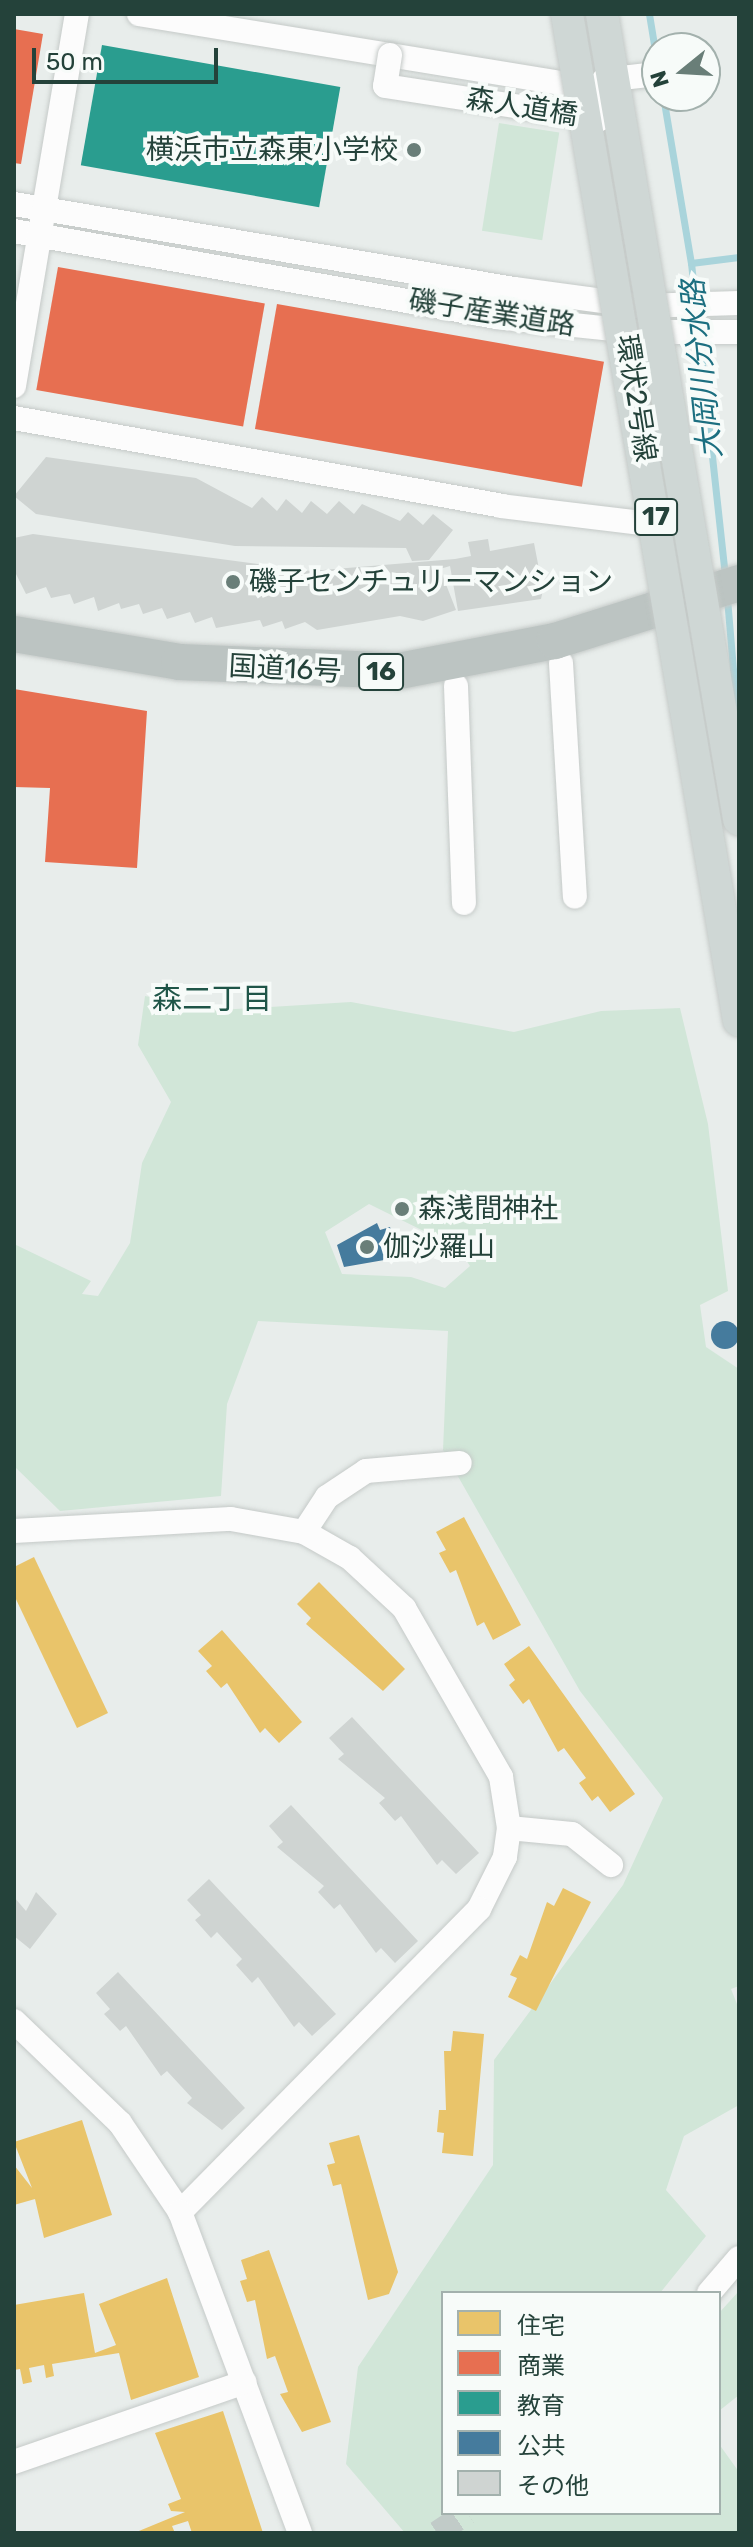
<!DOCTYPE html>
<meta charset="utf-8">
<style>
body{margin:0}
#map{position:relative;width:753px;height:2547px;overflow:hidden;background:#e8edeb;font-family:Rubik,"Noto Sans JP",sans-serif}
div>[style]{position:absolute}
.green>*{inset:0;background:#d1e6d8;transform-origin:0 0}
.homes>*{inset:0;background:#e9c46a}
.shops>*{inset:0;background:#e76f51;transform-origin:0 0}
.schools>*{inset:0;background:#2a9d8f;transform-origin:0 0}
.public>*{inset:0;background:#457b9d}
.round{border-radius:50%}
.stream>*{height:7px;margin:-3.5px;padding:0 3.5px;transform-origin:3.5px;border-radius:3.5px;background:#a9d4db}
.building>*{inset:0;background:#cfd4d2}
.minor-tunnel>*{height:24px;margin-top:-12px;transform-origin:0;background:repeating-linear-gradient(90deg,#c1cbc8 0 24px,transparent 0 36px)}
.roads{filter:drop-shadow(0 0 2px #c5cac8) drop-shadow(0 0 2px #c5cac8)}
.minor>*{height:24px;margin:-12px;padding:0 12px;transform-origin:12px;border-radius:12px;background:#fcfcfc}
.highway>*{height:36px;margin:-18px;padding:0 18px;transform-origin:18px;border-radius:18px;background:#bcc4c2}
.bridges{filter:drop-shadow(0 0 2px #c5cac8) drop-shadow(0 0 2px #c5cac8)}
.minor-bridge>*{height:24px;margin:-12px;padding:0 12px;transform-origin:12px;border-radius:12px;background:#fcfcfc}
.major-bridge>*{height:32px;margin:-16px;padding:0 16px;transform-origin:16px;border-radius:16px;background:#cfd7d5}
.dots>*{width:22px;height:22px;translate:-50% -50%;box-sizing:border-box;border:4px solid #f7fbf9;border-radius:50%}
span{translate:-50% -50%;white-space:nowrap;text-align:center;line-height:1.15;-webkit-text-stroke:8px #f7fbf9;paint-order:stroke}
.shield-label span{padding:2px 6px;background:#f7fbf9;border:2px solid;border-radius:6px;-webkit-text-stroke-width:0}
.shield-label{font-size:26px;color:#24423a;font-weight:700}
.street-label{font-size:28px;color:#24423a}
.poi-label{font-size:28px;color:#24423a}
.right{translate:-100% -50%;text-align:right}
.left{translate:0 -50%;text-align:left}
.water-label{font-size:30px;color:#1c6f80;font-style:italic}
.neighbourhood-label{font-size:30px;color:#1f5548}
.frame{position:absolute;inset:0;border:16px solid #24423a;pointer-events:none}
.legend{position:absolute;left:441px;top:2291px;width:280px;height:224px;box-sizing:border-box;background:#f7fbf9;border:2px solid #a3b1ad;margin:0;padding:10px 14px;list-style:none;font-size:24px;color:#24423a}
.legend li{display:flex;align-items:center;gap:16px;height:40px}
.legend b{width:40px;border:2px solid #a3b1ad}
.north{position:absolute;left:641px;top:32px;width:80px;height:80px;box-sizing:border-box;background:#f7fbf9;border:2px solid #a3b1ad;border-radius:50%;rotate:252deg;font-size:22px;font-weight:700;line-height:32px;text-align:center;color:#24423a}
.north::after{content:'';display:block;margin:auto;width:28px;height:36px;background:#697e78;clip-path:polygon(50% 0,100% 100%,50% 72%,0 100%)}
.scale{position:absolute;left:32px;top:48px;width:186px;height:36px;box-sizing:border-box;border:4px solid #24423a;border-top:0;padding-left:10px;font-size:24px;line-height:28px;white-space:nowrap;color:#24423a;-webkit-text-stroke:6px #f7fbf9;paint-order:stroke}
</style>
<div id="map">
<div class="green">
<div style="left:499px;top:123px;width:61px;height:109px;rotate:9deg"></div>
<div style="clip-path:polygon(evenodd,145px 996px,219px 1010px,351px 1002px,514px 1032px,601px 1011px,680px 1008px,708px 1124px,728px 1291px,700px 1305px,706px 1347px,739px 1369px,739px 1986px,731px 1989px,739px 2009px,739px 2105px,684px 2136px,666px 2190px,706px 2236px,660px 2293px,443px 2293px,443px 2513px,719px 2513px,719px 2444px,739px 2472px,739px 2533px,405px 2533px,346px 2464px,358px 2367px,493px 2165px,494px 2060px,623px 1885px,663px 1798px,580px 1691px,443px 1450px,448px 1331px,258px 1321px,227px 1404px,221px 1496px,60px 1511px,14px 1466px,14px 1244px,91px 1281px,82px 1294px,98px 1296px,130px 1243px,142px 1163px,171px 1102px,138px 1045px,145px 996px,369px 1204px,458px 1248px,470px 1266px,445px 1288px,411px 1277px,342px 1274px,325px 1232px,369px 1204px)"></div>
<div style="clip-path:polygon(739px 2291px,739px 2395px,719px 2411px,719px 2313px)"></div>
</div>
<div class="homes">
<div style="clip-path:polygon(464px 1517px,521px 1625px,493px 1640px,484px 1622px,477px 1626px,456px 1570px,450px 1573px,439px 1553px,446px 1550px,436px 1532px)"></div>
<div style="clip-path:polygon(34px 1557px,108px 1713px,77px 1728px,14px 1595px,14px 1567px)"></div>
<div style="clip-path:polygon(319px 1582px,405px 1669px,383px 1691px,306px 1624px,311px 1618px,297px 1604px)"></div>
<div style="clip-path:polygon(222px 1630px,302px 1722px,279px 1743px,265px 1728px,260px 1733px,227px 1683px,221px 1688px,206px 1671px,212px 1666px,198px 1651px)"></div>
<div style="clip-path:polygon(529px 1646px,635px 1794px,610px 1812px,598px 1796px,592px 1801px,579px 1783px,586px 1778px,564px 1748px,558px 1752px,529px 1699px,523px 1704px,509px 1685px,515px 1680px,504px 1664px)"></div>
<div style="clip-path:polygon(563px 1888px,591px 1902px,536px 2011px,508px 1997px,517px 1978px,510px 1975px,520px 1955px,527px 1959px,547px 1902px,554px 1906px)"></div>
<div style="clip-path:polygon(453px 2031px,484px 2034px,473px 2156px,442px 2153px,444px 2133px,437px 2132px,439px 2110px,446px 2110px,444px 2051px,451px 2051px)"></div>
<div style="clip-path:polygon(82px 2120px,112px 2215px,44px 2238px,35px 2199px,14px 2205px,14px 2165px,32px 2188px,14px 2142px)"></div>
<div style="clip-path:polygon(359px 2135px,398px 2272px,389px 2294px,368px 2300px,341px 2184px,333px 2186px,327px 2165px,335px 2163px,329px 2143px)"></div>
<div style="clip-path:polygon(269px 2250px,331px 2422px,302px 2432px,280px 2394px,288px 2392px,275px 2356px,267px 2359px,255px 2300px,247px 2302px,240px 2281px,247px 2279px,241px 2260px)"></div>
<div style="clip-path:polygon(167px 2278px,199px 2377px,131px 2400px,119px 2353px,52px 2364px,54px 2376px,46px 2378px,44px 2365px,29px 2368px,32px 2382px,23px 2384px,20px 2369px,14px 2370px,14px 2305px,84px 2293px,95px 2353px,116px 2345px,99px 2304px)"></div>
<div style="clip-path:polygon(223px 2411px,263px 2533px,192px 2533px,188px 2521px,172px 2526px,175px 2533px,134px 2533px,185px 2512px,171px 2511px,168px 2504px,181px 2499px,155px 2433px)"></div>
</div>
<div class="shops">
<div style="clip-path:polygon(14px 29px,43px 34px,21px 164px,14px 163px)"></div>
<div style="left:58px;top:267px;width:210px;height:125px;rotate:10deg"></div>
<div style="left:277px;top:304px;width:332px;height:127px;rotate:10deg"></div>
<div style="clip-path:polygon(14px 689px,147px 711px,137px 868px,45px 862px,50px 788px,14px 787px)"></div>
</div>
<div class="schools">
<div style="left:102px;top:45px;width:242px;height:122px;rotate:10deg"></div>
</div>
<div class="public">
<div style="clip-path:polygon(377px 1223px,380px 1230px,390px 1227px,397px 1249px,387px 1253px,390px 1259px,344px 1267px,337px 1245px)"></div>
<div class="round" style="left:711px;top:1321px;width:28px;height:28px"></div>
</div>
<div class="stream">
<div style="left:649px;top:14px;width:50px;rotate:80.7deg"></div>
<div style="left:663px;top:96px;width:169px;rotate:80.5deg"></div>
<div style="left:691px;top:263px;width:316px;rotate:83.8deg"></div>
<div style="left:691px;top:263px;width:48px;rotate:-7.1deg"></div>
<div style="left:727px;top:598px;width:119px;rotate:85.2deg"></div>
</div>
<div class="building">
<div style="clip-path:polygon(46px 457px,196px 478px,252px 508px,262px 497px,277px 511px,286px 499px,302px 513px,311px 501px,327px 514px,339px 501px,354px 514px,362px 504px,400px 521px,408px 512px,423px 525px,433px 514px,453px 530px,429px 560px,412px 561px,406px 548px,235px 546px,36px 514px,14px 496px)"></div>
<div style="clip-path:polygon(33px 534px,311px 571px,455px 559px,471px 556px,468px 542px,488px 539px,490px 551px,534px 543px,543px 590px,541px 599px,458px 611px,450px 566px,440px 569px,456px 610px,423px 621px,400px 616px,317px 630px,305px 622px,285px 629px,282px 621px,263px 627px,260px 620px,216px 628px,212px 617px,195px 623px,190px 612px,167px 619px,162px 608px,143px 614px,139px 604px,121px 609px,119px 603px,98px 611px,94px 597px,74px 604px,70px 594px,51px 598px,46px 587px,26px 594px,14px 570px,14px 538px)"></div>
<div style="clip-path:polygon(352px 1717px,479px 1853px,456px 1874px,442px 1860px,437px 1865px,401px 1816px,395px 1821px,379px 1803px,385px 1798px,338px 1759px,344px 1754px,329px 1738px)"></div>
<div style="clip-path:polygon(291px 1805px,418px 1941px,395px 1963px,381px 1948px,376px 1953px,340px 1904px,334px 1909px,318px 1892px,324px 1886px,277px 1847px,283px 1842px,269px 1826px)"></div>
<div style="clip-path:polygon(209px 1879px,336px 2014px,312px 2036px,299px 2022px,294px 2027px,258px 1977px,252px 1983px,236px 1965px,242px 1959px,217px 1932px,211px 1938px,195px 1920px,201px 1915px,187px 1900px)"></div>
<div style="clip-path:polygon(36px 1892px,57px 1914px,30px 1949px,14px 1936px,14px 1897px,26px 1911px)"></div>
<div style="clip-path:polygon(118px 1972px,245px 2108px,222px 2130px,187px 2103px,192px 2098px,167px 2071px,161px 2076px,126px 2026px,120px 2031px,104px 2014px,110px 2009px,96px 1993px)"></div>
</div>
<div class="minor-tunnel">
<div style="left:437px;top:2533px;width:36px;rotate:-34deg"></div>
</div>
<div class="roads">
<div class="minor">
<div style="left:139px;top:14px;width:433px;rotate:9.3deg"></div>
<div style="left:566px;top:84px;width:29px;rotate:78deg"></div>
<div style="left:14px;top:204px;width:507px;rotate:9.65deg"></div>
<div style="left:514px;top:289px;width:127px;rotate:7.7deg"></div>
<div style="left:640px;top:306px;width:99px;rotate:-1.7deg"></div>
<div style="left:14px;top:231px;width:490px;rotate:10.1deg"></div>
<div style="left:496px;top:317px;width:145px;rotate:5.9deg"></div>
<div style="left:640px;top:332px;width:99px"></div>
<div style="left:14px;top:386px;width:377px;rotate:-80.4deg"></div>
<div style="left:14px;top:418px;width:495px;rotate:10.2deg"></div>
<div style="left:501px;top:506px;width:142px;rotate:6.9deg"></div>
<div style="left:561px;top:663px;width:234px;rotate:86.6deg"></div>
<div style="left:456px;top:686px;width:217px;rotate:87.9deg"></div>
<div style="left:14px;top:1531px;width:217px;rotate:-3.2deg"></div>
<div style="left:231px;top:1519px;width:74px;rotate:10.1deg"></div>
<div style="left:304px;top:1532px;width:53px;rotate:29.5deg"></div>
<div style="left:350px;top:1558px;width:74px;rotate:42.8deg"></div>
<div style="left:404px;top:1608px;width:195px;rotate:60.1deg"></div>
<div style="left:501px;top:1777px;width:52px;rotate:81.1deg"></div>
<div style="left:509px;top:1828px;width:29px;rotate:98deg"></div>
<div style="left:505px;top:1857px;width:58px;rotate:116.6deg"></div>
<div style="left:479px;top:1909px;width:426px;rotate:134.6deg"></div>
<div style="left:304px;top:1532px;width:42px;rotate:-56.7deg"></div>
<div style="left:327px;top:1497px;width:47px;rotate:-33.7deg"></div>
<div style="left:366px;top:1471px;width:94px;rotate:-4.9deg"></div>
<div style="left:509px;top:1828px;width:63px;rotate:5.4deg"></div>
<div style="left:572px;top:1834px;width:50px;rotate:38.5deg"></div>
<div style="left:14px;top:2021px;width:147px;rotate:43.9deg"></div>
<div style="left:120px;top:2123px;width:107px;rotate:56deg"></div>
<div style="left:180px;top:2212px;width:343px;rotate:69.5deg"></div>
<div style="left:709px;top:2293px;width:46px;rotate:-49.4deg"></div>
<div style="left:14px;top:2462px;width:244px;rotate:-19.1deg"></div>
</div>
<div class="highway">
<div style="left:14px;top:634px;width:167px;rotate:9.6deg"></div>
<div style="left:179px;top:662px;width:220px;rotate:2.3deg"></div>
<div style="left:399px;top:671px;width:159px;rotate:-10.9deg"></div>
<div style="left:555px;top:641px;width:193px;rotate:-17.5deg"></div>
</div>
</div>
<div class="bridges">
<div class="minor-bridge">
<div style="left:390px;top:55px;width:31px;rotate:99deg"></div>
<div style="left:385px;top:86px;width:217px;rotate:8.8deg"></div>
<div style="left:599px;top:119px;width:39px;rotate:-83deg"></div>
<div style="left:604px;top:80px;width:53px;rotate:-6.5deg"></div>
</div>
<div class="major-bridge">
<div style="left:567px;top:14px;width:1021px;rotate:80.3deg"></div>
<div style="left:602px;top:14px;width:817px;rotate:80.34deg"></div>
</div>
</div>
<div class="dots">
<div style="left:414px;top:150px;background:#697e78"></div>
<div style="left:233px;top:582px;background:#697e78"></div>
<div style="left:402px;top:1209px;background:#697e78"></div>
<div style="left:367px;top:1247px;background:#697e78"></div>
</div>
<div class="shield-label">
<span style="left:656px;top:517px">17</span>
<span style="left:381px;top:672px">16</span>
</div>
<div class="street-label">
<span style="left:522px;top:107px;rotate:9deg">森人道橋</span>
<span style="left:492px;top:313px;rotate:9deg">磯子産業道路</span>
<span style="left:636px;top:398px;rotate:81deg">環状2号線</span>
<span style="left:285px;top:669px;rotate:3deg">国道16号</span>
</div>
<div class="poi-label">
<span class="right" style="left:398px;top:150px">横浜市立森東小学校</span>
<span class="left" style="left:249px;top:582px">磯子センチュリーマンション</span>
<span class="left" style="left:418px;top:1209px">森浅間神社</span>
<span class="left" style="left:383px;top:1247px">伽沙羅山</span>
</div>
<div class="water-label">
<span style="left:702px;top:369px;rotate:-96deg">大岡川分水路</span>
</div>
<div class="neighbourhood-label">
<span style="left:212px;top:999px">森二丁目</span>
</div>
<div class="frame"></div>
<ul class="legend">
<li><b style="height:22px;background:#e9c46a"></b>住宅</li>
<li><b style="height:22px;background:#e76f51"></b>商業</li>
<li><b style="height:22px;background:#2a9d8f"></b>教育</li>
<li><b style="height:22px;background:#457b9d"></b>公共</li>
<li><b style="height:22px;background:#cfd4d2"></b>その他</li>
</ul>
<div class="north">N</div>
<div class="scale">50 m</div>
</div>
